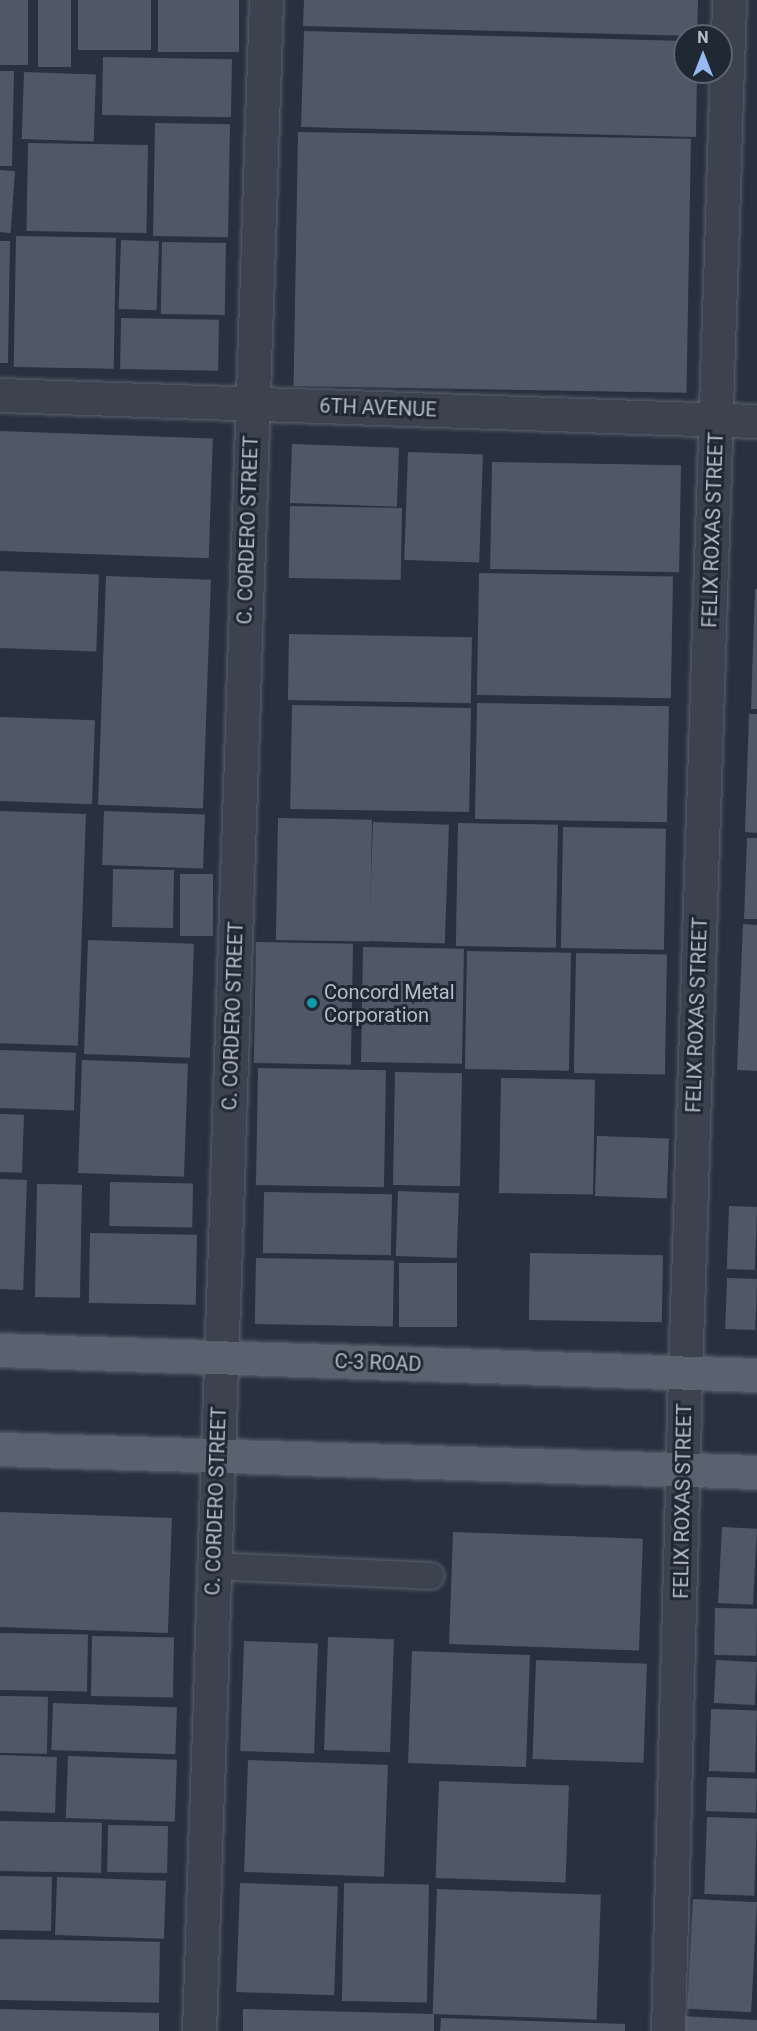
<!DOCTYPE html>
<style>
body{margin:0}
#map{position:relative;width:757px;height:2031px;overflow:hidden;background:#28313f;font-family:Roboto,sans-serif}
div>[style]{position:absolute}
.building>*{inset:0;background:#4e5867;transform-origin:0 0}
.roads{filter:drop-shadow(0 0 2px #59616c) drop-shadow(0 0 2px #59616c)}
.service>*{height:26px;margin:-13px;padding:0 13px;transform-origin:13px;border-radius:13px;background:#3c434f}
.minor>*{height:33px;margin:-16.5px;padding:0 16.5px;transform-origin:16.5px;border-radius:16.5px;background:#3c434f}
.primary>*{height:33px;margin:-16.5px;padding:0 16.5px;transform-origin:16.5px;border-radius:16.5px;background:#5a626f}
.dots>*{width:16px;height:16px;translate:-50% -50%;box-sizing:border-box;border:3px solid #202834;border-radius:50%}
span{translate:-50% -50%;white-space:nowrap;text-align:center;line-height:1.15;-webkit-text-stroke:6px #202834;paint-order:stroke}
.street-label{font-size:20px;color:#b8bec9}
.poi-label{font-size:20px;color:#b8bec9}
.left{translate:0 -50%;text-align:left}
.north{position:absolute;left:673px;top:24px;width:60px;height:60px;box-sizing:border-box;background:#202834;border:2px solid #5d6470;border-radius:50%;rotate:0deg;font-size:16px;font-weight:700;line-height:24px;text-align:center;color:#b8bec9}
.north::after{content:'';display:block;margin:auto;width:21px;height:27px;background:#97b8f0;clip-path:polygon(50% 0,100% 100%,50% 72%,0 100%)}
</style>
<div id="map">
<div class="building">
<div style="left:0;top:0;width:28px;height:65px"></div>
<div style="left:38px;top:0;width:33px;height:67px"></div>
<div style="left:78px;top:0;width:73px;height:50px"></div>
<div style="left:158px;top:0;width:81px;height:52px"></div>
<div style="clip-path:polygon(304px 0,698px 0,697px 36px,303px 26px)"></div>
<div style="clip-path:polygon(304px 31px,685px 41px,685px 72px,697px 72px,696px 137px,301px 127px)"></div>
<div style="left:103px;top:57px;width:129px;height:58px;rotate:1deg"></div>
<div style="clip-path:polygon(0 71px,14px 71px,12px 166px,0 166px)"></div>
<div style="left:24px;top:72px;width:72px;height:67px;rotate:2deg"></div>
<div style="left:155px;top:123px;width:75px;height:113px;rotate:1deg"></div>
<div style="left:298px;top:132px;width:393px;height:254px;rotate:1deg"></div>
<div style="left:28px;top:143px;width:120px;height:88px;rotate:1deg"></div>
<div style="left:0;top:170px;width:15px;height:62px;rotate:4deg"></div>
<div style="left:16px;top:236px;width:100px;height:131px;rotate:1deg"></div>
<div style="left:121px;top:240px;width:38px;height:69px;rotate:2deg"></div>
<div style="clip-path:polygon(0 241px,10px 241px,8px 363px,0 363px)"></div>
<div style="left:162px;top:242px;width:64px;height:72px;rotate:1deg"></div>
<div style="left:121px;top:318px;width:98px;height:51px;rotate:1deg"></div>
<div style="left:0;top:431px;width:213px;height:120px;rotate:2deg"></div>
<div style="left:292px;top:444px;width:107px;height:59px;rotate:2deg"></div>
<div style="left:408px;top:452px;width:75px;height:108px;rotate:2deg"></div>
<div style="left:492px;top:462px;width:189px;height:107px;rotate:1deg"></div>
<div style="left:290px;top:506px;width:112px;height:72px;rotate:1deg"></div>
<div style="left:0;top:571px;width:99px;height:77px;rotate:2deg"></div>
<div style="left:479px;top:573px;width:194px;height:122px;rotate:1deg"></div>
<div style="left:106px;top:576px;width:105px;height:229px;rotate:2deg"></div>
<div style="clip-path:polygon(755px 589px,757px 589px,757px 709px,751px 709px)"></div>
<div style="left:289px;top:634px;width:183px;height:66px;rotate:1deg"></div>
<div style="left:477px;top:703px;width:192px;height:116px;rotate:1deg"></div>
<div style="left:292px;top:705px;width:179px;height:104px;rotate:1deg"></div>
<div style="clip-path:polygon(749px 714px,757px 714px,757px 833px,745px 832px)"></div>
<div style="left:0;top:717px;width:95px;height:84px;rotate:2deg"></div>
<div style="left:0;top:811px;width:86px;height:232px;rotate:2deg"></div>
<div style="left:104px;top:811px;width:101px;height:54px;rotate:2deg"></div>
<div style="left:278px;top:818px;width:94px;height:122px;rotate:1deg"></div>
<div style="left:373px;top:822px;width:76px;height:119px;rotate:2deg"></div>
<div style="left:458px;top:823px;width:100px;height:123px;rotate:1deg"></div>
<div style="left:563px;top:827px;width:103px;height:121px;rotate:1deg"></div>
<div style="clip-path:polygon(747px 838px,757px 838px,757px 919px,744px 919px)"></div>
<div style="left:113px;top:869px;width:61px;height:58px;rotate:1deg"></div>
<div style="left:180px;top:874px;width:33px;height:62px"></div>
<div style="clip-path:polygon(743px 924px,757px 925px,757px 1071px,737px 1070px)"></div>
<div style="left:88px;top:940px;width:106px;height:114px;rotate:2deg"></div>
<div style="left:256px;top:942px;width:97px;height:121px;rotate:1deg"></div>
<div style="left:363px;top:947px;width:101px;height:115px;rotate:1deg"></div>
<div style="left:467px;top:951px;width:104px;height:118px;rotate:1deg"></div>
<div style="left:576px;top:953px;width:91px;height:120px;rotate:1deg"></div>
<div style="left:0;top:1050px;width:76px;height:58px;rotate:2deg"></div>
<div style="left:82px;top:1060px;width:106px;height:113px;rotate:2deg"></div>
<div style="left:258px;top:1068px;width:128px;height:117px;rotate:1deg"></div>
<div style="left:395px;top:1072px;width:67px;height:113px;rotate:1deg"></div>
<div style="left:501px;top:1078px;width:94px;height:115px;rotate:1deg"></div>
<div style="left:0;top:1114px;width:24px;height:58px;rotate:2deg"></div>
<div style="left:597px;top:1136px;width:72px;height:60px;rotate:2deg"></div>
<div style="left:0;top:1179px;width:27px;height:110px;rotate:2deg"></div>
<div style="left:110px;top:1182px;width:83px;height:44px;rotate:1deg"></div>
<div style="left:37px;top:1184px;width:45px;height:113px;rotate:1deg"></div>
<div style="left:398px;top:1191px;width:61px;height:65px;rotate:2deg"></div>
<div style="left:264px;top:1192px;width:128px;height:61px;rotate:1deg"></div>
<div style="left:729px;top:1206px;width:28px;height:63px;rotate:2deg"></div>
<div style="left:90px;top:1233px;width:107px;height:70px;rotate:1deg"></div>
<div style="left:530px;top:1253px;width:133px;height:67px;rotate:1deg"></div>
<div style="left:256px;top:1258px;width:138px;height:66px;rotate:1deg"></div>
<div style="left:399px;top:1263px;width:58px;height:64px"></div>
<div style="left:727px;top:1278px;width:30px;height:51px;rotate:2deg"></div>
<div style="left:0;top:1512px;width:172px;height:115px;rotate:2deg"></div>
<div style="left:722px;top:1527px;width:35px;height:76px;rotate:3deg"></div>
<div style="left:453px;top:1532px;width:190px;height:112px;rotate:2deg"></div>
<div style="left:715px;top:1608px;width:42px;height:47px;rotate:1deg"></div>
<div style="left:0;top:1633px;width:88px;height:57px;rotate:1deg"></div>
<div style="left:92px;top:1636px;width:82px;height:60px;rotate:1deg"></div>
<div style="left:328px;top:1637px;width:66px;height:113px;rotate:2deg"></div>
<div style="left:244px;top:1641px;width:74px;height:110px;rotate:2deg"></div>
<div style="left:412px;top:1651px;width:118px;height:112px;rotate:2deg"></div>
<div style="left:536px;top:1660px;width:111px;height:99px;rotate:2deg"></div>
<div style="left:716px;top:1660px;width:41px;height:43px;rotate:3deg"></div>
<div style="left:0;top:1696px;width:48px;height:57px;rotate:1deg"></div>
<div style="left:53px;top:1703px;width:124px;height:47px;rotate:2deg"></div>
<div style="left:711px;top:1709px;width:46px;height:62px;rotate:2deg"></div>
<div style="left:0;top:1755px;width:57px;height:56px;rotate:2deg"></div>
<div style="left:68px;top:1756px;width:109px;height:62px;rotate:2deg"></div>
<div style="left:248px;top:1760px;width:140px;height:112px;rotate:2deg"></div>
<div style="left:707px;top:1777px;width:50px;height:34px;rotate:2deg"></div>
<div style="left:439px;top:1781px;width:130px;height:97px;rotate:2deg"></div>
<div style="left:707px;top:1817px;width:50px;height:77px;rotate:2deg"></div>
<div style="left:0;top:1821px;width:102px;height:50px;rotate:1deg"></div>
<div style="left:108px;top:1825px;width:60px;height:47px;rotate:1deg"></div>
<div style="left:0;top:1876px;width:52px;height:54px;rotate:1deg"></div>
<div style="left:57px;top:1877px;width:109px;height:58px;rotate:2deg"></div>
<div style="left:240px;top:1883px;width:98px;height:109px;rotate:2deg"></div>
<div style="left:344px;top:1883px;width:85px;height:118px;rotate:1deg"></div>
<div style="left:437px;top:1889px;width:164px;height:125px;rotate:2deg"></div>
<div style="left:693px;top:1899px;width:64px;height:110px;rotate:3deg"></div>
<div style="left:0;top:1939px;width:160px;height:61px;rotate:1deg"></div>
<div style="clip-path:polygon(0 2009px,159px 2013px,159px 2031px,0 2031px)"></div>
<div style="clip-path:polygon(243px 2009px,434px 2014px,434px 2031px,243px 2031px)"></div>
<div style="clip-path:polygon(681px 2016px,757px 2020px,757px 2031px,680px 2031px)"></div>
<div style="clip-path:polygon(441px 2018px,625px 2024px,625px 2031px,440px 2031px)"></div>
</div>
<div class="roads">
<div class="service">
<div style="left:214px;top:1566px;width:217px;rotate:2.6deg"></div>
</div>
<div class="minor">
<div style="left:0;top:395px;width:757px;rotate:1.97deg"></div>
<div style="left:199px;top:2031px;width:2032px;rotate:-88.11deg"></div>
<div style="left:668px;top:2031px;width:658px;rotate:-88.52deg"></div>
<div style="left:685px;top:1373px;width:1374px;rotate:-88.16deg"></div>
</div>
<div class="primary">
<div style="left:0;top:1350px;width:757px;rotate:1.89deg"></div>
<div style="left:0;top:1449px;width:757px;rotate:1.74deg"></div>
</div>
</div>
<div class="dots">
<div style="left:312px;top:1003px;background:#0f9aa8"></div>
</div>
<div class="street-label">
<span style="left:378px;top:408px;rotate:2deg">6TH AVENUE</span>
<span style="left:248px;top:530px;rotate:-88deg">C. CORDERO STREET</span>
<span style="left:713px;top:530px;rotate:-88deg">FELIX ROXAS STREET</span>
<span style="left:697px;top:1015px;rotate:-88deg">FELIX ROXAS STREET</span>
<span style="left:233px;top:1016px;rotate:-88deg">C. CORDERO STREET</span>
<span style="left:378px;top:1363px;rotate:2deg">C-3 ROAD</span>
<span style="left:216px;top:1501px;rotate:-88deg">C. CORDERO STREET</span>
<span style="left:683px;top:1501px;rotate:-89deg">FELIX ROXAS STREET</span>
</div>
<div class="poi-label">
<span class="left" style="left:324px;top:1004px">Concord Metal<br>Corporation</span>
</div>
<div class="north">N</div>
</div>
